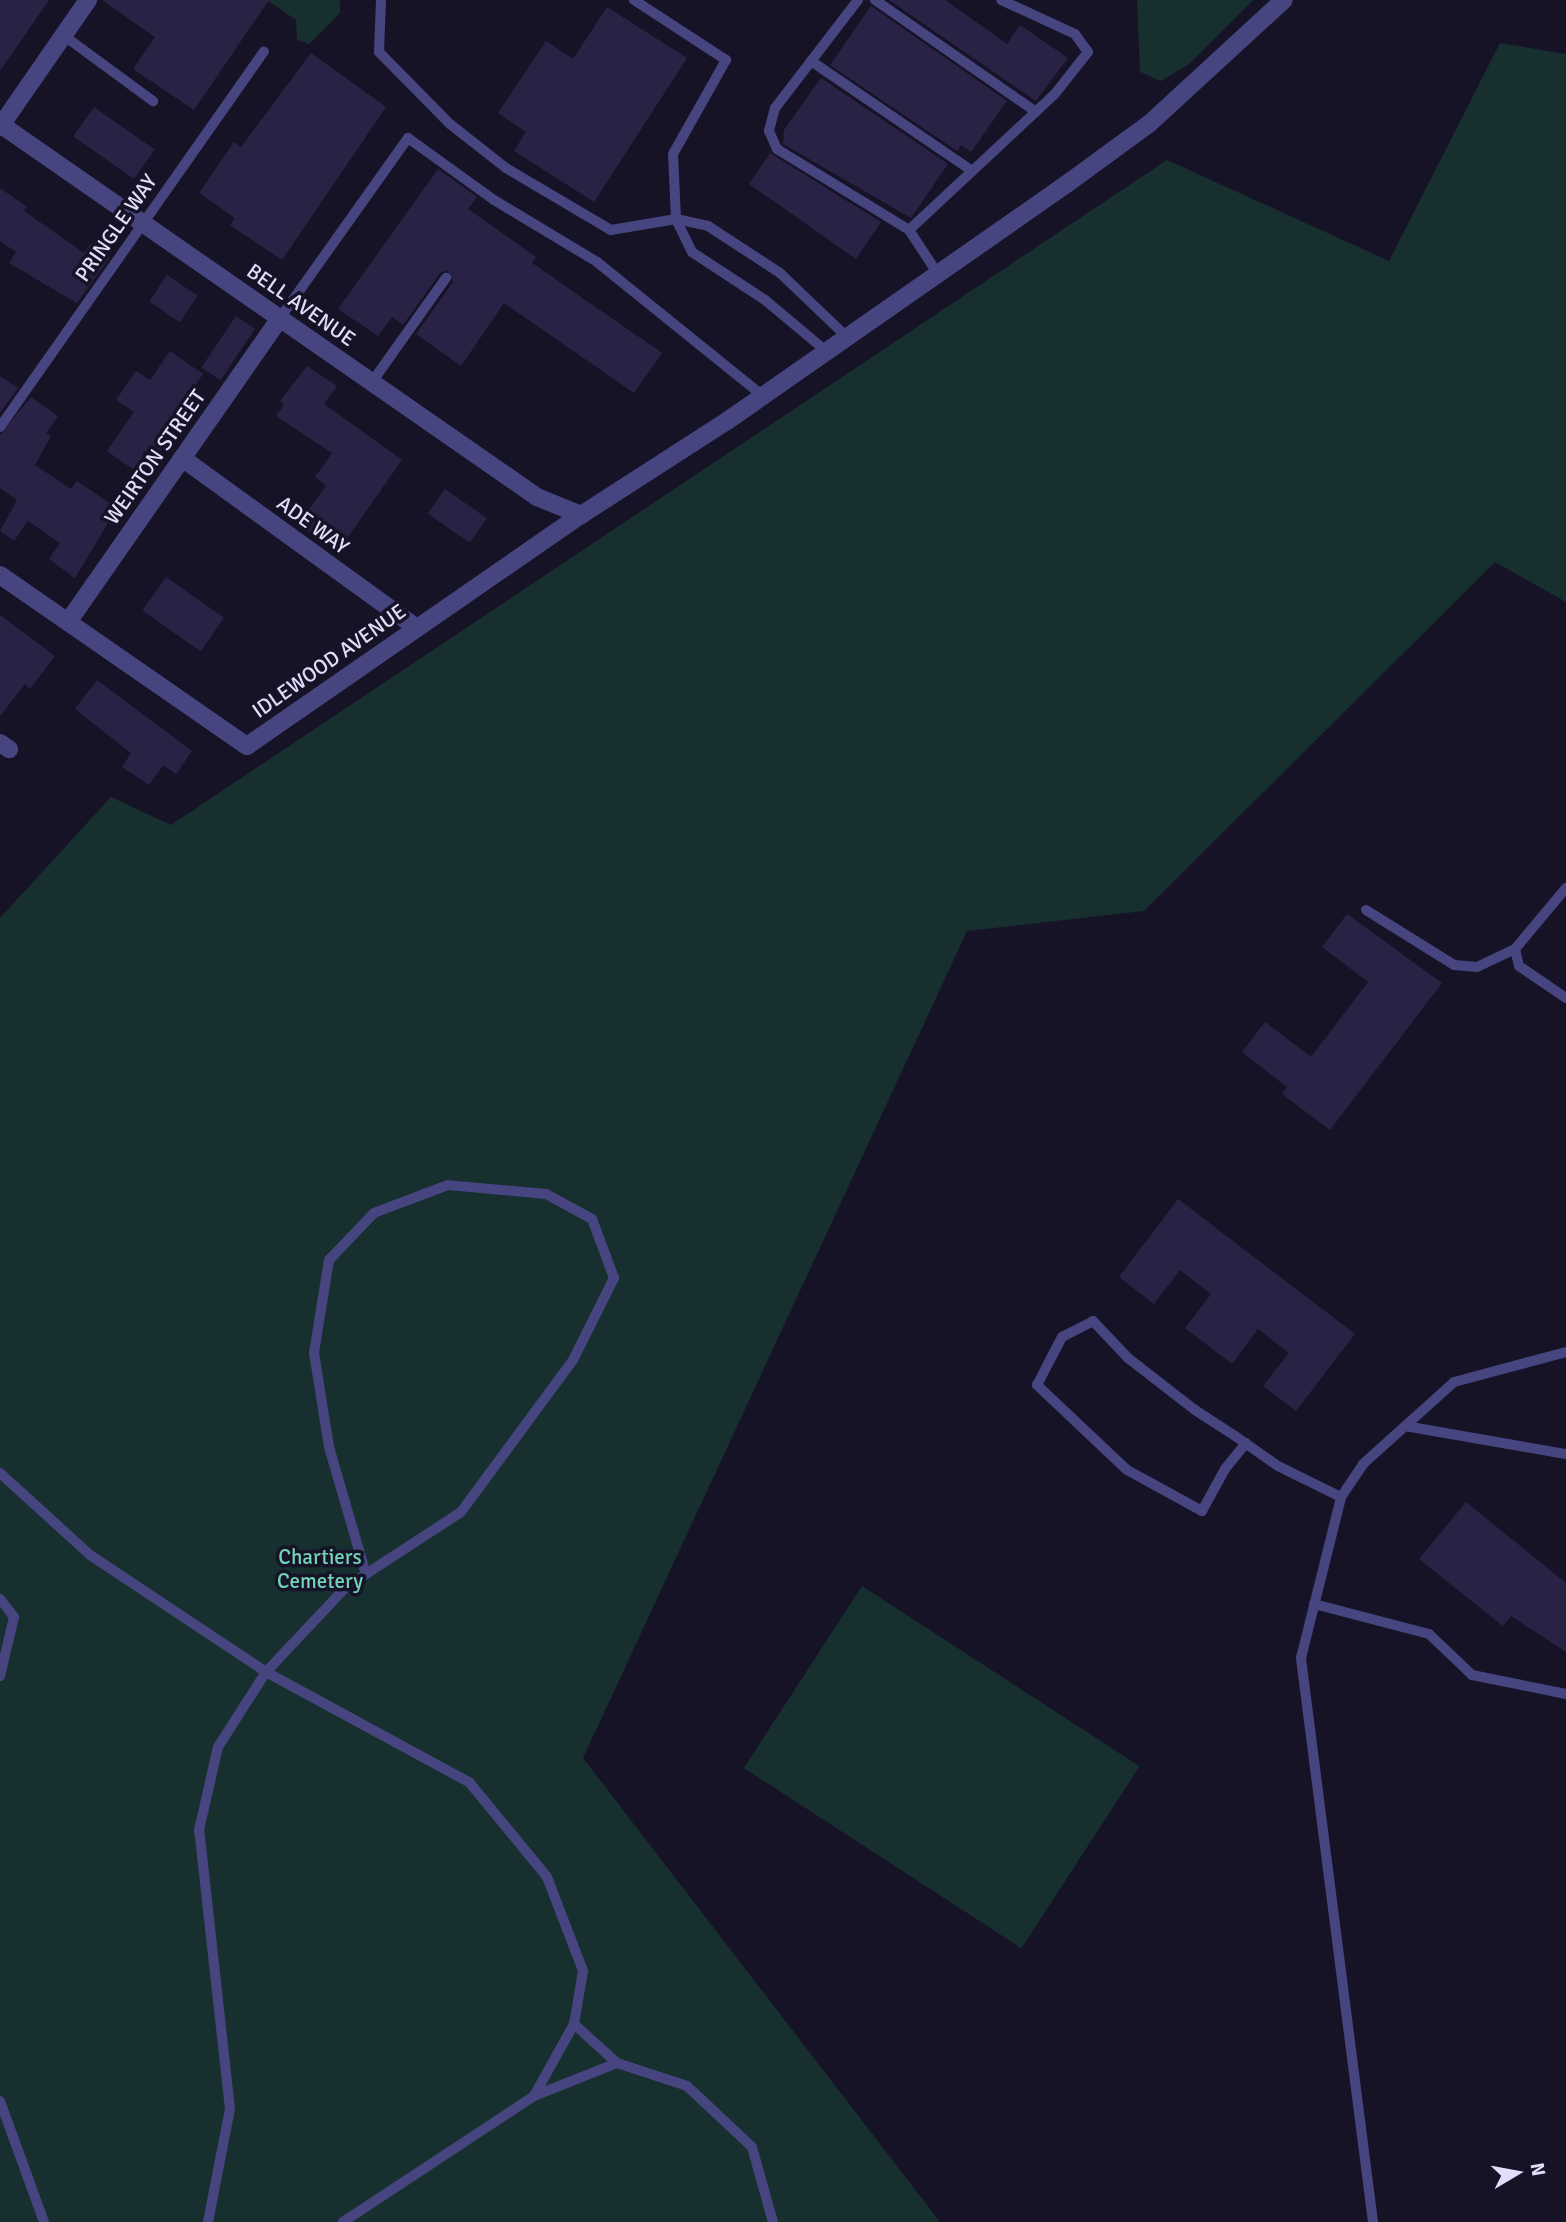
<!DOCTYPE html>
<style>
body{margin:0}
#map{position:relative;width:1566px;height:2222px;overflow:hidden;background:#161327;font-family:Signika,sans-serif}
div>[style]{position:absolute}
.green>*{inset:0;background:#17302f;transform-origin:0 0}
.building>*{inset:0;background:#292245;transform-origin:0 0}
.lane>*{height:10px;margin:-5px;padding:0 5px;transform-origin:5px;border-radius:5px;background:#464580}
.street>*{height:18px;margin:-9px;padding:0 9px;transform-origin:9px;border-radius:9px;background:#464580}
span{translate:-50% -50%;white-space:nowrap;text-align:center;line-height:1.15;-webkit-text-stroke:7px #161327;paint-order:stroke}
.street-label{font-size:21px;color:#e1defb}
.park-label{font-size:21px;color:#72d2b9}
.north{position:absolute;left:1482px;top:2138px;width:70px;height:70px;-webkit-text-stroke:5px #161327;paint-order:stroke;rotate:80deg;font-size:19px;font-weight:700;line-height:28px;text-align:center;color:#e1defb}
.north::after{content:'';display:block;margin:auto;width:24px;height:32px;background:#e1defb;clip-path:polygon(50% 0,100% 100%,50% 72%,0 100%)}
</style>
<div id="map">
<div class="green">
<div style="clip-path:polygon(267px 0,340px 0,340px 13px,309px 44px,297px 40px,296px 20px)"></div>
<div style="clip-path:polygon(1137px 0,1253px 0,1189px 64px,1161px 81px,1140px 72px)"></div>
<div style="clip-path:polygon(1500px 43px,1566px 54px,1566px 602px,1495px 562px,1144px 911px,967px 931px,583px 1758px,940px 2222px,0 2222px,0 918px,111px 797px,171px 825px,1167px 160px,1389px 261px)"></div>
<div style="left:862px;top:1586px;width:331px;height:217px;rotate:33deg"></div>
</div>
<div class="building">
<div style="clip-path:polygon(0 0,49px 0,0 71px)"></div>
<div style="clip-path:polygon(102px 0,269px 0,194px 110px,133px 69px,155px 37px)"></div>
<div style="clip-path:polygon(889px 0,945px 0,1007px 44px,1020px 25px,1068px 58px,1036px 101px)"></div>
<div style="clip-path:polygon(871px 6px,1007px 101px,971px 152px,961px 145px,957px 151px,830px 65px)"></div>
<div style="clip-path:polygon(607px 7px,687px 58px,594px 202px,514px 151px,526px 132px,498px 113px,546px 41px,573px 59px)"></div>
<div style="clip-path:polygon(311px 53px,386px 107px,282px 260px,230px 225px,235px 218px,199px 193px,234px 142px,241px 147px)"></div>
<div style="clip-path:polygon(821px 78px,948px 164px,911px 218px,783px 144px,784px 130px)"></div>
<div style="left:94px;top:107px;width:74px;height:36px;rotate:35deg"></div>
<div style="clip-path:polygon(770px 153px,881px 222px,856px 259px,749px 184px)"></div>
<div style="clip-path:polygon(438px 169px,477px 197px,468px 209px,536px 257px,532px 263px,662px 353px,634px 393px,504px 303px,461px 366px,416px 334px,453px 282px,447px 270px,440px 273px,403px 325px,392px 317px,378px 336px,338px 309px)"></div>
<div style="clip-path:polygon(0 188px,27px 207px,24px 211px,84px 253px,90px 244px,110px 257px,77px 303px,9px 263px,16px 252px,0 241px)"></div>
<div style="left:167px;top:275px;width:37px;height:32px;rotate:34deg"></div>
<div style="left:236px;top:316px;width:23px;height:62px;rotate:34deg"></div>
<div style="clip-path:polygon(170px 351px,203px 374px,175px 415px,184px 421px,141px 475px,107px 451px,134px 412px,116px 400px,136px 371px,150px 380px)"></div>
<div style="clip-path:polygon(307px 366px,337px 386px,324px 404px,402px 460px,338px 551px,298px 524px,326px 486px,315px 477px,332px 453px,276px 416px,284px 405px,280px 401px)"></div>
<div style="clip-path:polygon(0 376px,18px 388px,0 413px)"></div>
<div style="clip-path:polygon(31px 397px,58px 416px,46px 433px,51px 436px,35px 465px,71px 489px,77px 481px,117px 508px,75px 578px,49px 559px,60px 543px,28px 521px,14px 541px,0 531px,17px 500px,0 488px,0 435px)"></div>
<div style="left:445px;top:489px;width:51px;height:30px;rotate:35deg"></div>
<div style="left:166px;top:577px;width:71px;height:41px;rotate:35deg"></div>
<div style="clip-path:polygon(0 615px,55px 656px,30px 689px,25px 684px,0 716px)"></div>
<div style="clip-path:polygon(97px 680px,192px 751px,176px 774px,163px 765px,149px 785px,122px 767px,131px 753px,75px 709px)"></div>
<div style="clip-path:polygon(1347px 914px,1442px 983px,1330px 1130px,1282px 1094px,1287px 1087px,1242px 1052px,1265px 1022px,1311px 1057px,1368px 982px,1322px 947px)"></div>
<div style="clip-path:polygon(1178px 1199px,1355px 1334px,1296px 1411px,1263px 1386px,1289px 1353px,1258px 1329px,1232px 1364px,1185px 1328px,1211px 1294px,1180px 1270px,1154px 1304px,1119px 1277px)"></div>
<div style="clip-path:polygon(1466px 1502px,1566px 1583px,1566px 1652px,1511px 1616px,1503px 1626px,1419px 1559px)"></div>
</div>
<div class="lane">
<div style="left:381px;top:0;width:52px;rotate:92.2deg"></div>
<div style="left:379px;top:52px;width:101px;rotate:45.4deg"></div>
<div style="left:450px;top:124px;width:71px;rotate:38.2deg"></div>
<div style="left:506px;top:168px;width:122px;rotate:30.6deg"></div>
<div style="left:611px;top:230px;width:66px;rotate:-9.6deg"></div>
<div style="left:676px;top:219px;width:65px;rotate:-92.6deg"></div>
<div style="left:673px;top:154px;width:108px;rotate:-60.6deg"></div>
<div style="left:726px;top:60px;width:110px;rotate:-146.9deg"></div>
<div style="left:858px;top:0;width:136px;rotate:127.5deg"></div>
<div style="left:775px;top:108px;width:24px;rotate:105deg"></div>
<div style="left:769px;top:131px;width:20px;rotate:66deg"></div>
<div style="left:777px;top:149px;width:155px;rotate:31.5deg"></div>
<div style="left:909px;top:230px;width:53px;rotate:56.6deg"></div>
<div style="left:875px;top:0;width:196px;rotate:34.8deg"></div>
<div style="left:63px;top:35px;width:112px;rotate:36.3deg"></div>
<div style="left:811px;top:61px;width:195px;rotate:34.3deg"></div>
<div style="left:909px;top:230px;width:198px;rotate:-43deg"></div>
<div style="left:1054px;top:95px;width:55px;rotate:-51.7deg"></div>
<div style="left:1088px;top:52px;width:22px;rotate:-126deg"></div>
<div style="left:1075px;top:34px;width:81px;rotate:-155.3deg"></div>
<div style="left:280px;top:318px;width:221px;rotate:-54.6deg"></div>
<div style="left:408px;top:138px;width:106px;rotate:35.8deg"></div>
<div style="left:494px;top:200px;width:120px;rotate:31deg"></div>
<div style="left:597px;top:262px;width:213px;rotate:38.9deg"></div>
<div style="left:826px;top:351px;width:80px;rotate:-140.1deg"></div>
<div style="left:765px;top:300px;width:87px;rotate:-146.7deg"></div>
<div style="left:692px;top:252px;width:37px;rotate:-116deg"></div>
<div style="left:676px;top:219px;width:33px;rotate:12deg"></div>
<div style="left:708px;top:226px;width:86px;rotate:33.1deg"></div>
<div style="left:780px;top:273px;width:93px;rotate:43.7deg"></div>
<div style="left:372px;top:382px;width:128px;rotate:-54.6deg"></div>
<div style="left:0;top:427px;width:459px;rotate:-54.9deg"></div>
<div style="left:1566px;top:888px;width:80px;rotate:129.9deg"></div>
<div style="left:1515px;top:949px;width:17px;rotate:77deg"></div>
<div style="left:1519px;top:966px;width:57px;rotate:34.2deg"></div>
<div style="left:1366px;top:910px;width:104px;rotate:32deg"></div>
<div style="left:1454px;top:965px;width:23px;rotate:5deg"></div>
<div style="left:1477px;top:967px;width:42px;rotate:-25.3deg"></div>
<div style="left:1405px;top:1426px;width:163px;rotate:9.9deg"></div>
<div style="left:1246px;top:1443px;width:33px;rotate:129deg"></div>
<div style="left:1225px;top:1469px;width:48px;rotate:118.7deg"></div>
<div style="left:1202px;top:1511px;width:85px;rotate:-151.3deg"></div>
<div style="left:1127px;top:1470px;width:124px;rotate:-136.6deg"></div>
<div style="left:1037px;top:1385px;width:54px;rotate:-62.5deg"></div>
<div style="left:1062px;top:1337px;width:35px;rotate:-27deg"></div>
<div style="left:1093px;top:1321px;width:51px;rotate:46.6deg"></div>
<div style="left:1128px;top:1358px;width:85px;rotate:37.8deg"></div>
<div style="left:1195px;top:1410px;width:48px;rotate:33deg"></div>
<div style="left:1235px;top:1436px;width:52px;rotate:34.9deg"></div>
<div style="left:1278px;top:1466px;width:70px;rotate:26.2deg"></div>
<div style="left:0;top:1473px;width:122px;rotate:42.3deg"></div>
<div style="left:90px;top:1555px;width:211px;rotate:33.6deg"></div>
<div style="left:266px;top:1672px;width:231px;rotate:28.5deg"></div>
<div style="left:469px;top:1782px;width:123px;rotate:50.6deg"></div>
<div style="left:547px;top:1877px;width:101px;rotate:69deg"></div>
<div style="left:583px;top:1971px;width:54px;rotate:99.6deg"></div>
<div style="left:574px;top:2024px;width:82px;rotate:119.1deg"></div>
<div style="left:0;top:1599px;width:23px;rotate:52deg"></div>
<div style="left:14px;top:1617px;width:61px;rotate:103.3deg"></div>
<div style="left:1314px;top:1604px;width:119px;rotate:14.6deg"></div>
<div style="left:1429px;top:1634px;width:59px;rotate:43.6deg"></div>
<div style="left:1472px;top:1675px;width:96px;rotate:11.4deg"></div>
<div style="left:574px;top:2024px;width:58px;rotate:42.2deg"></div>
<div style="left:0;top:2101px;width:129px;rotate:70deg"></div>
<div style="left:208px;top:2222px;width:115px;rotate:-79deg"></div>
<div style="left:230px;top:2109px;width:281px;rotate:-96.3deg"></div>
<div style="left:199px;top:1830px;width:85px;rotate:-77.1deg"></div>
<div style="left:218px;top:1747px;width:89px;rotate:-57.4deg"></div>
<div style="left:266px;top:1672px;width:120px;rotate:-46.7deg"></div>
<div style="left:348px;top:1585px;width:21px;rotate:-31deg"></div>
<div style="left:366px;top:1574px;width:113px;rotate:-33.1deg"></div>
<div style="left:461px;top:1512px;width:189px;rotate:-53.6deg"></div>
<div style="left:573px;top:1360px;width:92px;rotate:-63.4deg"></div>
<div style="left:614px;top:1278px;width:63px;rotate:-110.4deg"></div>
<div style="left:592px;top:1219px;width:52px;rotate:-151.5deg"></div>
<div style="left:546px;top:1194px;width:98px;rotate:-174.8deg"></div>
<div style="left:448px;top:1185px;width:79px;rotate:159.3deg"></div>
<div style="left:374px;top:1213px;width:65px;rotate:133.8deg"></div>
<div style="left:329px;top:1260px;width:94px;rotate:99.2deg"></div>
<div style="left:314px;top:1353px;width:95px;rotate:80.9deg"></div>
<div style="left:329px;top:1447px;width:132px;rotate:73.8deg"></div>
<div style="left:343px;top:2222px;width:229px;rotate:-33.4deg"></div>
<div style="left:534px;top:2096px;width:89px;rotate:-21.7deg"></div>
<div style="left:617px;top:2063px;width:74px;rotate:18.2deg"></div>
<div style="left:687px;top:2086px;width:89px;rotate:43.2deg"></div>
<div style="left:752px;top:2147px;width:78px;rotate:74.4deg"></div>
<div style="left:1373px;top:2222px;width:569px;rotate:-97.28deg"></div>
<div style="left:1301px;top:1658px;width:166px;rotate:-76deg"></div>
<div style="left:1341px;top:1497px;width:40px;rotate:-56deg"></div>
<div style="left:1363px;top:1464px;width:122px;rotate:-42deg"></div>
<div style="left:1454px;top:1382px;width:116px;rotate:-15deg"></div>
</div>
<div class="street">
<div style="left:0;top:124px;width:654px;rotate:34.78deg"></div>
<div style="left:537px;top:497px;width:48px;rotate:22.2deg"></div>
<div style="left:0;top:127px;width:155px;rotate:-55.3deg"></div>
<div style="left:182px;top:458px;width:290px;rotate:35.9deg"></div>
<div style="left:0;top:575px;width:300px;rotate:34.7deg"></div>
<div style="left:247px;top:746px;width:406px;rotate:-34.7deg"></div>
<div style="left:581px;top:515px;width:174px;rotate:-32.8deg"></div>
<div style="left:727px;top:421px;width:416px;rotate:-34.9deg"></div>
<div style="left:1068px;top:183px;width:100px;rotate:-36.1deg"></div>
<div style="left:1149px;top:124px;width:183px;rotate:-42.6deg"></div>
<div style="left:68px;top:622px;width:371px;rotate:-55.1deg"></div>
<div style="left:0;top:743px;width:11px;rotate:34deg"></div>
</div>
<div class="street-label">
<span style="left:116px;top:228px;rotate:-55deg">PRINGLE WAY</span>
<span style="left:301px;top:305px;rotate:35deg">BELL AVENUE</span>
<span style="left:155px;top:457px;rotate:-55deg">WEIRTON STREET</span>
<span style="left:313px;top:525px;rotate:36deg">ADE WAY</span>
<span style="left:329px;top:661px;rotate:-35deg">IDLEWOOD AVENUE</span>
</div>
<div class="park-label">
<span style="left:320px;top:1569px">Chartiers<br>Cemetery</span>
</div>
<div class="north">N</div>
</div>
